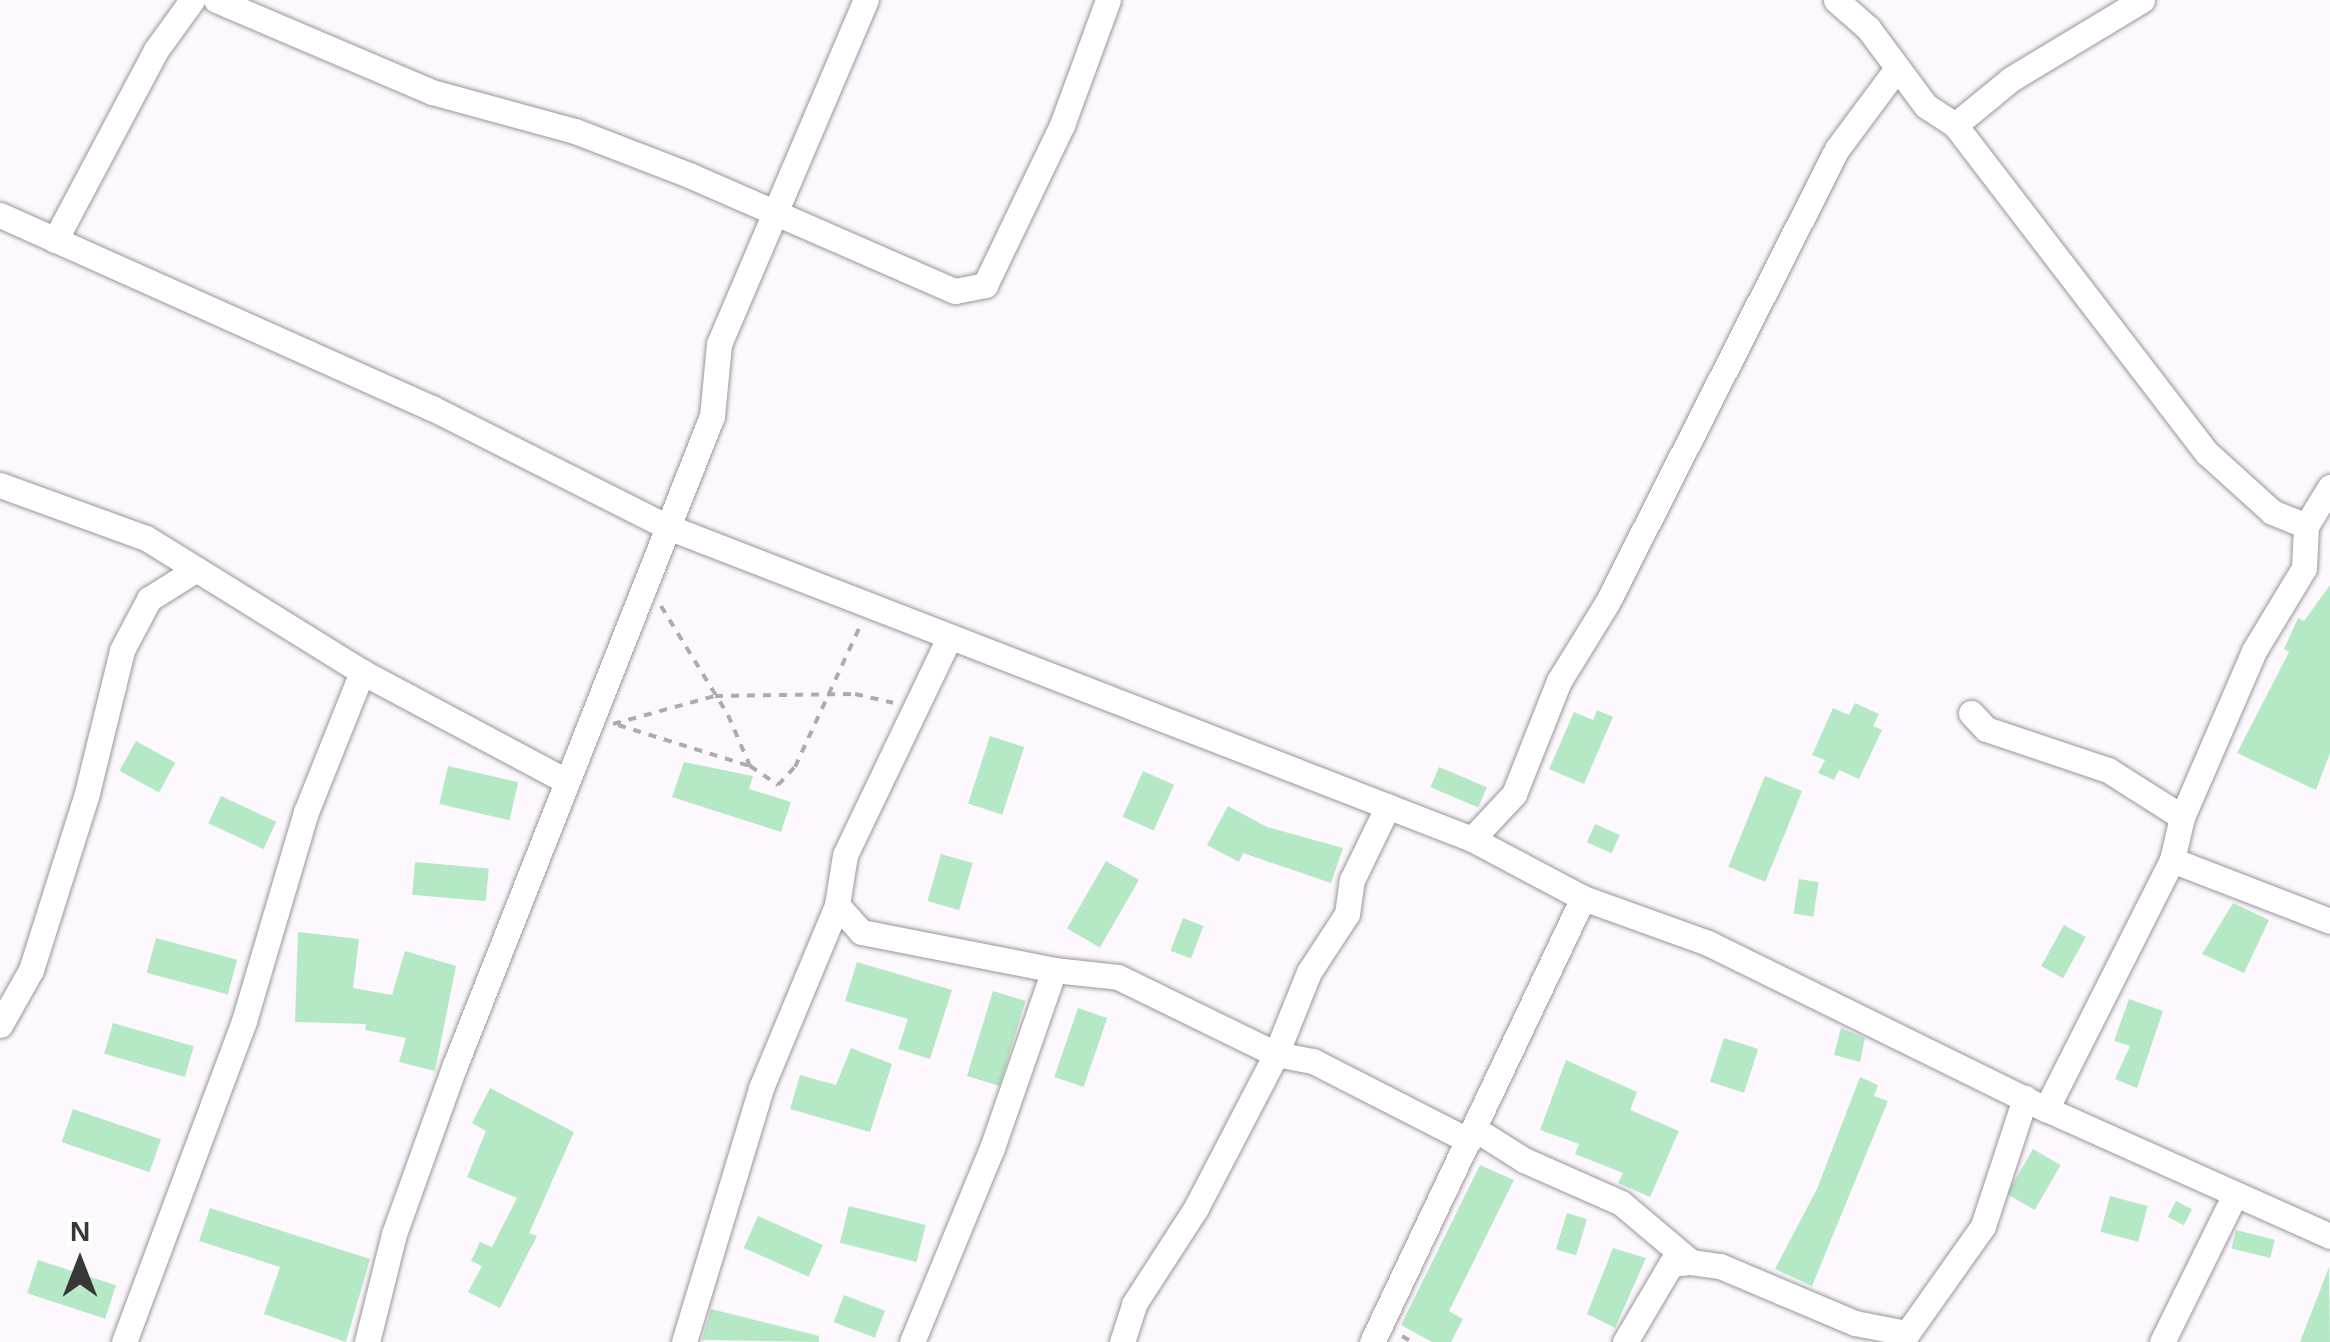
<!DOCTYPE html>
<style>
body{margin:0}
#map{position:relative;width:2330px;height:1342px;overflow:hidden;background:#fdf8fe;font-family:Helvetica,sans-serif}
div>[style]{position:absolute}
.building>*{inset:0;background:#b5e9c6;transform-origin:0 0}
.path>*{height:4px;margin-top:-2px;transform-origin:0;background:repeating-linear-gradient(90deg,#aeabaf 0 8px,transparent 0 16px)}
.roads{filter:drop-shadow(0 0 2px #99959b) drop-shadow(0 0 2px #99959b)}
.minor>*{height:25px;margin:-12.5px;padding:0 12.5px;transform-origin:12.5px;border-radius:12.5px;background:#fff}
span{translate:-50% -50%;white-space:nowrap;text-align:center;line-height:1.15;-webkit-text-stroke:9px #fff;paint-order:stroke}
.north{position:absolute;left:30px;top:1212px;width:100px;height:100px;-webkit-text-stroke:8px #fff;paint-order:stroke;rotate:0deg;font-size:28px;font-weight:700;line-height:40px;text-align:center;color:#383638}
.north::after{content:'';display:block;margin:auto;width:35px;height:45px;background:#383638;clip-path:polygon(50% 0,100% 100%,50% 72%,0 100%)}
</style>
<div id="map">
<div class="building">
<div style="clip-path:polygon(2330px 585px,2330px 753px,2316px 790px,2237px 753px,2289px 652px,2284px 649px,2298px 618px,2304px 621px)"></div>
<div style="clip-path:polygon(1855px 703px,1879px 714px,1873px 726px,1882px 730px,1859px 779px,1839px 770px,1834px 780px,1818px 773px,1825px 760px,1812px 755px,1833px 708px,1849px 715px)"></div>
<div style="clip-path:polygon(1597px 710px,1613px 717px,1584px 784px,1549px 769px,1574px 712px,1593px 720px)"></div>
<div style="left:990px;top:736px;width:36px;height:71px;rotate:18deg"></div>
<div style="left:136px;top:741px;width:45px;height:34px;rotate:29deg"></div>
<div style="clip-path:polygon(684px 762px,753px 776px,749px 789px,791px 802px,781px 832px,672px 797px)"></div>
<div style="left:448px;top:766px;width:72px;height:39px;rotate:13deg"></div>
<div style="left:1439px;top:767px;width:52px;height:22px;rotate:23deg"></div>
<div style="left:1143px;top:771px;width:34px;height:50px;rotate:24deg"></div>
<div style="left:1765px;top:776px;width:40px;height:98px;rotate:22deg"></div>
<div style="left:221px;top:796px;width:61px;height:30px;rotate:25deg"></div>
<div style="clip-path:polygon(1228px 806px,1267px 827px,1343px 848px,1331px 883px,1243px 853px,1239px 862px,1207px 845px)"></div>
<div style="left:1595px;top:824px;width:27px;height:20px;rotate:24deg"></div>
<div style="left:941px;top:854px;width:33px;height:49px;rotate:16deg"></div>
<div style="left:1106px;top:861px;width:38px;height:78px;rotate:30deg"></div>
<div style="left:415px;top:862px;width:74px;height:33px;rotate:5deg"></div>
<div style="left:1799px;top:879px;width:20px;height:35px;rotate:9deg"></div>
<div style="clip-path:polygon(2233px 903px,2269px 920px,2244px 973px,2202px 954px)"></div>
<div style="left:1183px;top:918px;width:22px;height:35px;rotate:21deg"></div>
<div style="left:2064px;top:925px;width:25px;height:47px;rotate:29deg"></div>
<div style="clip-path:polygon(298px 932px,359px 939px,353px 988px,392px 995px,405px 951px,456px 966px,435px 1071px,399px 1062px,406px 1038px,365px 1030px,366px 1024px,295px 1022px)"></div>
<div style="left:156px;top:938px;width:84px;height:36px;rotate:15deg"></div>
<div style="clip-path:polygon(857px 962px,952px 990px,930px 1059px,898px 1049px,908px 1019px,845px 1001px)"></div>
<div style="left:993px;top:991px;width:34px;height:89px;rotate:17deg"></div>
<div style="clip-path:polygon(2129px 999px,2163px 1011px,2137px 1088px,2115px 1079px,2130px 1046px,2114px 1041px)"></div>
<div style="left:1078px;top:1008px;width:31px;height:73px;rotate:19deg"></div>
<div style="left:113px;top:1023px;width:84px;height:32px;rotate:16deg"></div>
<div style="clip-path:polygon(1841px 1028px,1865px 1038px,1860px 1062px,1834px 1055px)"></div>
<div style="left:1724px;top:1038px;width:36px;height:46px;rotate:18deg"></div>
<div style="clip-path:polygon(851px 1048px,892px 1064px,870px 1132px,790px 1109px,800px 1075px,836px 1085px)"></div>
<div style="clip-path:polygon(1566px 1060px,1637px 1092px,1630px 1110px,1679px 1131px,1650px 1197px,1618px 1183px,1623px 1173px,1575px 1154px,1579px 1144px,1540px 1130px)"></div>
<div style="clip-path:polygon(1860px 1077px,1878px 1085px,1874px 1096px,1888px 1101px,1812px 1286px,1775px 1269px,1817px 1189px)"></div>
<div style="clip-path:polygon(490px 1088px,574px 1132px,529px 1233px,537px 1236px,500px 1308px,468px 1292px,482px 1266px,471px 1261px,480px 1242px,492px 1247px,517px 1198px,467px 1177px,486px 1131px,472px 1123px)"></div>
<div style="left:73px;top:1109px;width:93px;height:35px;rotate:19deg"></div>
<div style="left:2033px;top:1149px;width:32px;height:52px;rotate:30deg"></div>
<div style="clip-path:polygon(1480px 1165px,1514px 1180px,1449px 1311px,1463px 1319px,1451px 1342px,1432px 1342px,1401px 1325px)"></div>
<div style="left:2110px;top:1196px;width:39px;height:37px;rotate:15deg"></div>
<div style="left:2176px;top:1201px;width:18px;height:18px;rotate:27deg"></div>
<div style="left:849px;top:1206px;width:79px;height:38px;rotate:14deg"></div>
<div style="clip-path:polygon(210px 1208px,370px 1259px,346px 1342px,264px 1314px,280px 1267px,199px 1241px)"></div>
<div style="left:1567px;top:1213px;width:21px;height:38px;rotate:17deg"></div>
<div style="left:758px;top:1216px;width:71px;height:35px;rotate:24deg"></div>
<div style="left:2236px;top:1230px;width:40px;height:19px;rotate:14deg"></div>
<div style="clip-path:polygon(1613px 1248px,1646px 1258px,1615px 1328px,1587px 1314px)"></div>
<div style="left:38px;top:1260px;width:82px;height:35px;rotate:18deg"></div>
<div style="clip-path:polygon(2329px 1267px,2330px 1342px,2300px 1342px)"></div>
<div style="left:844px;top:1295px;width:44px;height:29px;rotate:21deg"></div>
<div style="clip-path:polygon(711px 1309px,819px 1336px,819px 1342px,702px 1340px)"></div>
</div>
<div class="path">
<div style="left:661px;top:606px;width:128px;rotate:58.4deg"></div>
<div style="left:728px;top:715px;width:56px;rotate:66.7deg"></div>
<div style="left:750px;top:766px;width:34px;rotate:34deg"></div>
<div style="left:778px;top:785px;width:25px;rotate:-47deg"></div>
<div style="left:795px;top:767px;width:157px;rotate:-65.2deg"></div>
<div style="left:613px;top:724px;width:106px;rotate:-15.4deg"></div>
<div style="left:715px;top:696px;width:140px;rotate:-0.8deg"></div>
<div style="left:855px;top:694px;width:39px;rotate:13deg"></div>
<div style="left:618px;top:725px;width:138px;rotate:17.3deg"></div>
<div style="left:1402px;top:1336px;width:12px;rotate:31deg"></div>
</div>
<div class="roads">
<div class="minor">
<div style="left:216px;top:0;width:235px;rotate:23.1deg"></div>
<div style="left:432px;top:92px;width:148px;rotate:15.3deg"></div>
<div style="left:575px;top:131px;width:122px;rotate:21.1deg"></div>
<div style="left:689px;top:175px;width:290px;rotate:23.6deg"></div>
<div style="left:955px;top:291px;width:31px;rotate:-11deg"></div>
<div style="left:985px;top:285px;width:178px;rotate:-64.3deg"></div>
<div style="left:1062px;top:125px;width:133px;rotate:-69.8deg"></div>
<div style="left:1836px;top:0;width:43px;rotate:41.2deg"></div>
<div style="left:1868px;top:28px;width:97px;rotate:53.4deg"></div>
<div style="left:1926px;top:106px;width:35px;rotate:33deg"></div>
<div style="left:1955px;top:125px;width:414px;rotate:52.5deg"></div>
<div style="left:2207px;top:453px;width:88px;rotate:42.2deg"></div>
<div style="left:2272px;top:512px;width:37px;rotate:22deg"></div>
<div style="left:2306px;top:526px;width:42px;rotate:92.7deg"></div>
<div style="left:2304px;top:568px;width:97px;rotate:121.1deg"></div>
<div style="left:2254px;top:651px;width:181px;rotate:113.4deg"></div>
<div style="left:2182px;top:817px;width:44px;rotate:103.1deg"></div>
<div style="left:2172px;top:860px;width:279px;rotate:116.8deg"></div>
<div style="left:1955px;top:125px;width:72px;rotate:-39.4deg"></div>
<div style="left:2011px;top:79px;width:153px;rotate:-31.1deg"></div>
<div style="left:0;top:215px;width:473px;rotate:24.1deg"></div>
<div style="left:432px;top:408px;width:264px;rotate:26.8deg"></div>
<div style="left:668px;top:527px;width:862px;rotate:21.21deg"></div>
<div style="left:1472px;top:839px;width:126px;rotate:28deg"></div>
<div style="left:1583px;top:898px;width:133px;rotate:19.8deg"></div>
<div style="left:1708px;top:943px;width:377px;rotate:26.2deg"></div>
<div style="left:2046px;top:1109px;width:311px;rotate:24.1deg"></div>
<div style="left:55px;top:240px;width:215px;rotate:-62deg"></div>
<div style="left:156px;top:50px;width:62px;rotate:-54.2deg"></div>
<div style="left:0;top:485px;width:155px;rotate:20deg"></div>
<div style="left:146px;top:538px;width:254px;rotate:31.8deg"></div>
<div style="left:362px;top:672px;width:229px;rotate:28.1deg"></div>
<div style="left:2306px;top:526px;width:46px;rotate:-58.4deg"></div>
<div style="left:948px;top:640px;width:238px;rotate:115.6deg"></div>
<div style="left:845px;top:855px;width:51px;rotate:99.1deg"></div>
<div style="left:837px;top:905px;width:36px;rotate:48deg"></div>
<div style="left:861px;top:932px;width:197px;rotate:11.1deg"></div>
<div style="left:1971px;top:713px;width:22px;rotate:47deg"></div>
<div style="left:1986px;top:729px;width:129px;rotate:18.6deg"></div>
<div style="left:2108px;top:770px;width:88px;rotate:32.4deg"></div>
<div style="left:1472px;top:839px;width:62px;rotate:-47deg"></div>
<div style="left:1514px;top:794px;width:122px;rotate:-68.3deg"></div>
<div style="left:1559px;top:681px;width:92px;rotate:-58.4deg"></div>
<div style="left:1607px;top:603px;width:509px;rotate:-63.13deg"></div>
<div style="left:1837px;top:149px;width:97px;rotate:-53.4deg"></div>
<div style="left:2172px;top:860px;width:169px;rotate:21.1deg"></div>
<div style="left:0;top:1025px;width:63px;rotate:-60.6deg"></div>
<div style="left:31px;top:970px;width:182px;rotate:-72.4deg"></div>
<div style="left:86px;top:797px;width:151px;rotate:-76.2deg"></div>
<div style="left:122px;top:650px;width:58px;rotate:-62.1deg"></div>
<div style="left:149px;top:599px;width:54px;rotate:-32.2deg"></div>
<div style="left:1475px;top:1129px;width:58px;rotate:32.3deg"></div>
<div style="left:1524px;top:1160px;width:106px;rotate:23.9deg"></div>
<div style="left:1621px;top:1203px;width:92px;rotate:40.1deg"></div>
<div style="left:124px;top:1342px;width:343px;rotate:-69.5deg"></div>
<div style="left:244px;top:1021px;width:218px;rotate:-73.5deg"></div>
<div style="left:306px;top:812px;width:151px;rotate:-68.2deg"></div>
<div style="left:367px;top:1342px;width:111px;rotate:-76deg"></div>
<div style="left:394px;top:1234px;width:180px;rotate:-70.2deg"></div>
<div style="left:455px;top:1065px;width:698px;rotate:-68.4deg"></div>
<div style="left:712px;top:416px;width:72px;rotate:-84.4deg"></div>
<div style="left:719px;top:344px;width:374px;rotate:-66.9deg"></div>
<div style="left:684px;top:1342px;width:265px;rotate:-73.1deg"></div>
<div style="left:761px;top:1088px;width:198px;rotate:-67.4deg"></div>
<div style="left:912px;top:1342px;width:210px;rotate:-67.6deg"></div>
<div style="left:992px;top:1148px;width:188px;rotate:-70.8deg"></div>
<div style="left:1054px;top:970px;width:64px;rotate:6.2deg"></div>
<div style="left:1118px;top:977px;width:176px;rotate:26deg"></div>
<div style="left:1276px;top:1054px;width:38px;rotate:11deg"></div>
<div style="left:1313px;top:1061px;width:175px;rotate:27.1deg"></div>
<div style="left:1122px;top:1342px;width:40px;rotate:-72deg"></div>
<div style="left:1134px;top:1304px;width:114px;rotate:-57.1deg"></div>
<div style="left:1196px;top:1208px;width:174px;rotate:-62.5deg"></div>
<div style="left:1276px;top:1054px;width:88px;rotate:-68.1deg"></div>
<div style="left:1309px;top:972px;width:69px;rotate:-56.8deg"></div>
<div style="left:1347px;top:914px;width:34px;rotate:-82deg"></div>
<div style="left:1352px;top:880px;width:82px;rotate:-64.1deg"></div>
<div style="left:1372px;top:1342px;width:492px;rotate:-64.6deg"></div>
<div style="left:1625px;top:1342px;width:91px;rotate:-59.5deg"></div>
<div style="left:1671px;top:1264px;width:20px;rotate:-6deg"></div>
<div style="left:1691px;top:1262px;width:29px;rotate:8deg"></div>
<div style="left:1720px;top:1266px;width:147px;rotate:22.9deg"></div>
<div style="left:1855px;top:1323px;width:52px;rotate:11.1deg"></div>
<div style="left:1901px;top:1342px;width:142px;rotate:-54.7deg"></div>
<div style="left:1983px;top:1226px;width:135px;rotate:-71.8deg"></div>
<div style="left:2162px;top:1342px;width:165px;rotate:-63.7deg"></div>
</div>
</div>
<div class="north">N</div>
</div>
